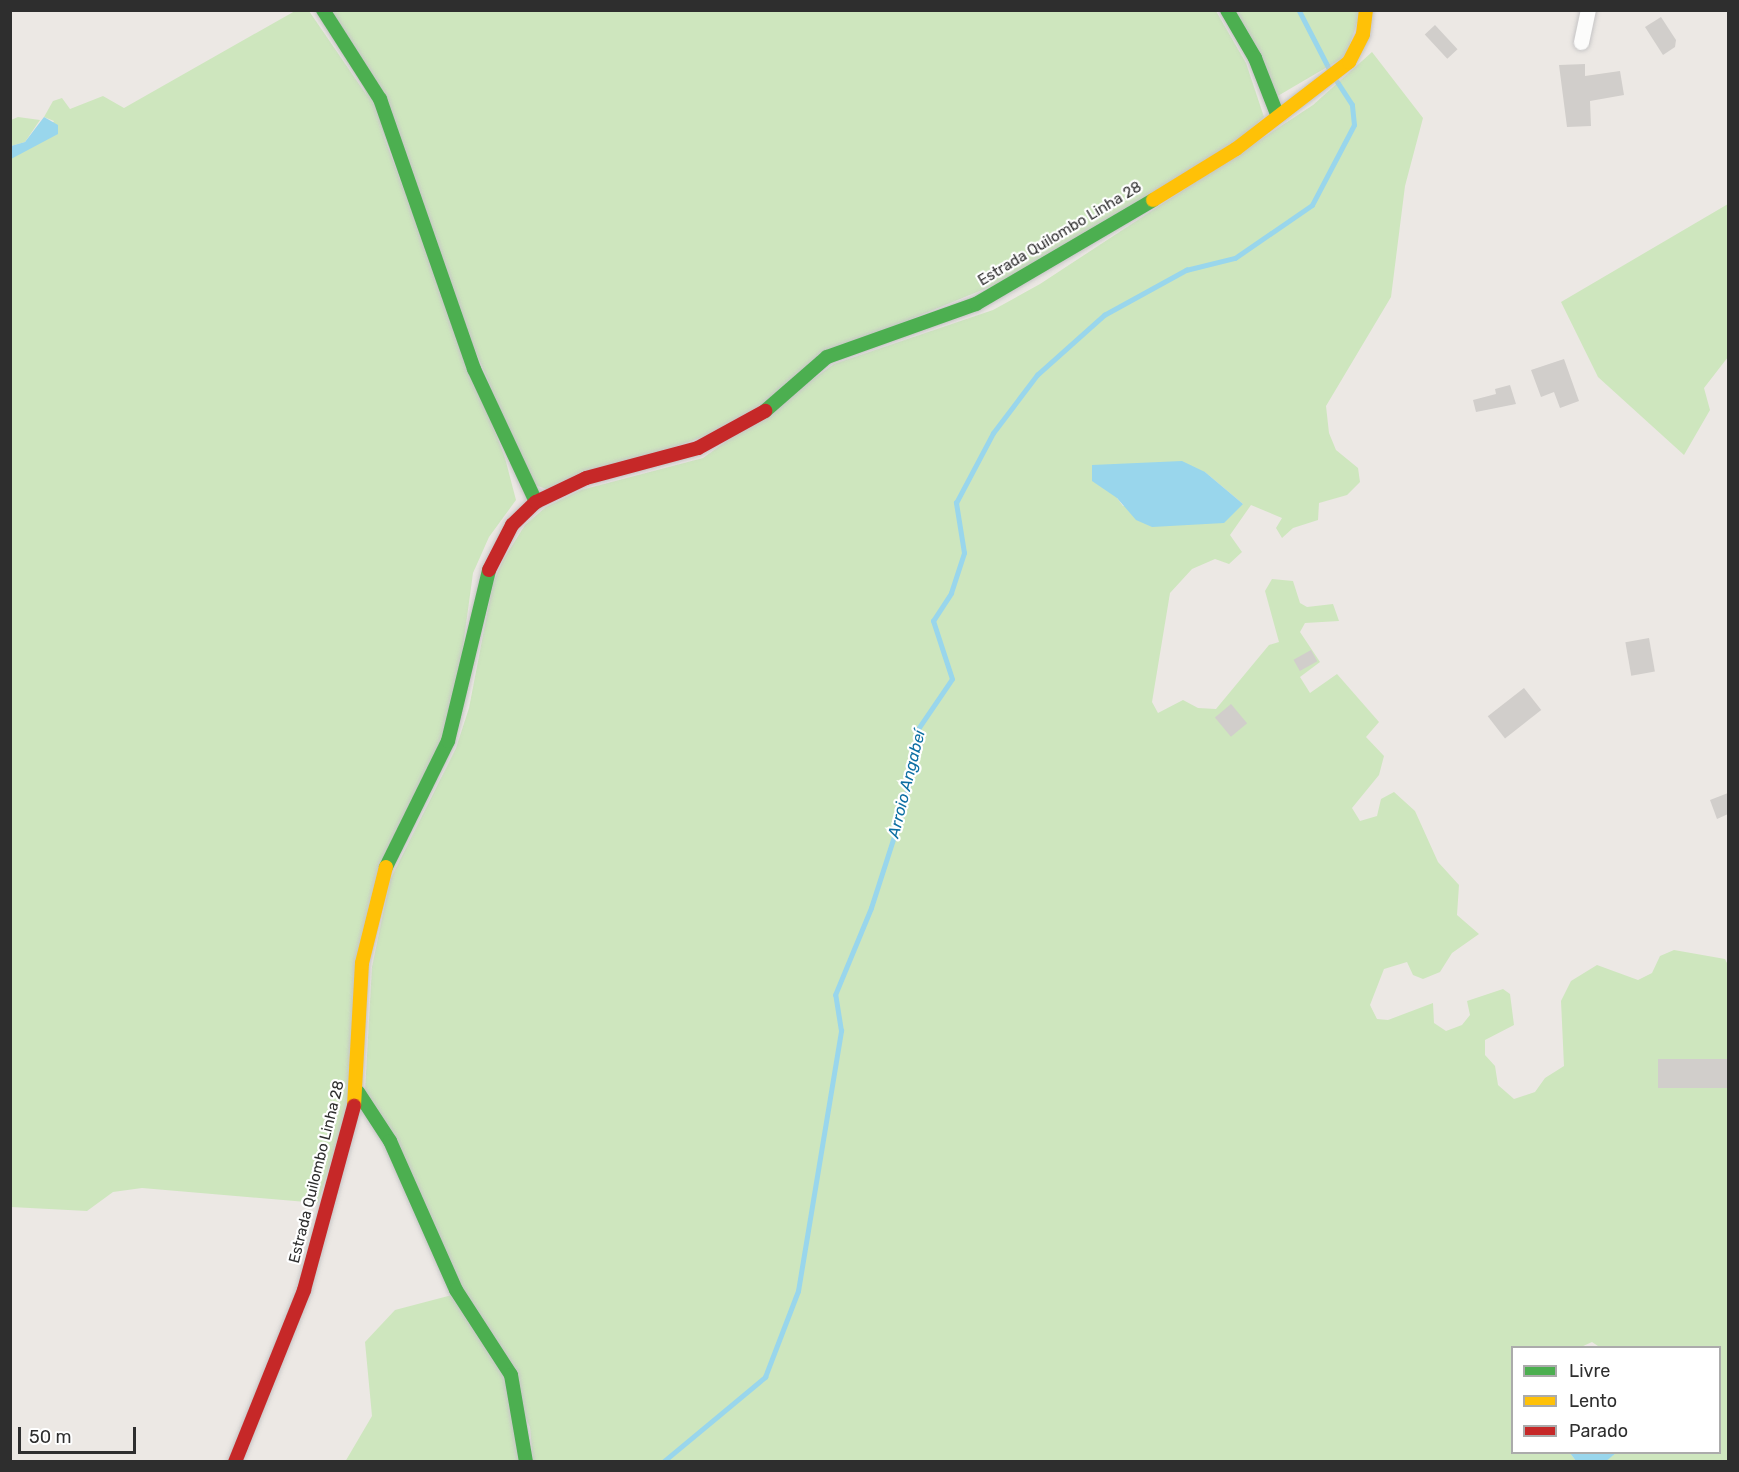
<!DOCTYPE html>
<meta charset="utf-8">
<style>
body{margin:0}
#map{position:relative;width:1739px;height:1472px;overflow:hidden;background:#ece8e4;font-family:Rubik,sans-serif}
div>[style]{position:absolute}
.green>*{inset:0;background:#cee6be}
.water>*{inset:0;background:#99d6ec}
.stream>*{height:4.5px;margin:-2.25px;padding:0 2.25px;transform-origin:2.25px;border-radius:2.25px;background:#99d6ec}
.building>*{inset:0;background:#d1cecb;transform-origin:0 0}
.roads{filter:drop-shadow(0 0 2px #c5c4c5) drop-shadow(0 0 2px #c5c4c5)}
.street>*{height:15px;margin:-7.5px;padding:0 7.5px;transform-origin:7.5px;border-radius:7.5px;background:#fcfcfb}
.fast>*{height:14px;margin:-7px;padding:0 7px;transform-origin:7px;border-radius:7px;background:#4caf50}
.slow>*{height:14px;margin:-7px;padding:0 7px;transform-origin:7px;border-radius:7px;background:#ffc107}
.jam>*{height:14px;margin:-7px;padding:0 7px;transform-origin:7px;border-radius:7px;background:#c62828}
span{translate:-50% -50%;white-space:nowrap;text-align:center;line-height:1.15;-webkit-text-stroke:4.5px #fff;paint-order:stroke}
.street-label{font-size:15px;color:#2e2e2e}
.water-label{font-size:16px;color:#0d6fa3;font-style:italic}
.frame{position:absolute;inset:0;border:12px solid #2e2e2e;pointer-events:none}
.legend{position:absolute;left:1511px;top:1346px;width:210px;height:108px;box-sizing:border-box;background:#fff;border:2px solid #ababab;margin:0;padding:8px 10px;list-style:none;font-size:18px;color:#2e2e2e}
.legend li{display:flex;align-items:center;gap:12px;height:30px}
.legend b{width:30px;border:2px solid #ababab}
.scale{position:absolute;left:18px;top:1427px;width:118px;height:27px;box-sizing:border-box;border:3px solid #2e2e2e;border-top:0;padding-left:8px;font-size:18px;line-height:21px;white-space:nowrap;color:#2e2e2e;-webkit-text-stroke:4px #fff;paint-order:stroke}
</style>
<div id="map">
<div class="green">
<div style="clip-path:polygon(295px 11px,309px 11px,370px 100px,505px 458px,516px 500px,489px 537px,473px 573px,458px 683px,446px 737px,380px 871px,353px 1092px,318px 1203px,142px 1188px,113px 1192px,87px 1211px,11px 1207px,10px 159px,38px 143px,54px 121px,44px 117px,53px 101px,62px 98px,70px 109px,103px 96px,124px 108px)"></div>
<div style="clip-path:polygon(331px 11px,1216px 11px,1246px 63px,1264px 117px,1235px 144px,1031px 270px,872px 335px,726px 429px,549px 490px,532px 484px)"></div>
<div style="clip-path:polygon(1233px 11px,1361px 11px,1346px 56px,1276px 97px)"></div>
<div style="clip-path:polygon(evenodd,1372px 52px,1423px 118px,1405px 186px,1391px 297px,1326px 406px,1329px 433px,1336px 450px,1358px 468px,1360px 482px,1347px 495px,1319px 503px,1318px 520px,1293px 528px,1282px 538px,1276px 528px,1282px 518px,1251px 505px,1230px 535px,1242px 552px,1229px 564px,1215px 559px,1192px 569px,1170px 593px,1152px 702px,1158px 713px,1183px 700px,1198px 708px,1216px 709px,1269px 645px,1279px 642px,1265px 591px,1272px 579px,1293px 581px,1300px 603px,1307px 607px,1333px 604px,1339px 621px,1305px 623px,1300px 632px,1320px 662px,1300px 677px,1310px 693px,1337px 674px,1379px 722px,1366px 737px,1384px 756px,1379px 775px,1352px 808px,1360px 821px,1377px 816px,1381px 799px,1394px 792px,1415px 811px,1438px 862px,1459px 885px,1457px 915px,1479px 934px,1452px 953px,1440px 972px,1423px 979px,1413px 975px,1407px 962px,1384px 969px,1370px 1005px,1377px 1019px,1388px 1020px,1433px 1003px,1434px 1023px,1446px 1031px,1462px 1025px,1470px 1015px,1467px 1001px,1503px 989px,1510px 994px,1514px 1025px,1485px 1040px,1485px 1055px,1495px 1066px,1498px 1085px,1514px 1099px,1535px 1092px,1545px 1078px,1564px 1066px,1561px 1001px,1571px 981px,1597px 965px,1638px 980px,1652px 973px,1660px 956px,1674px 950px,1725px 959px,1728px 965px,1728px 1461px,1605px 1461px,1616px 1453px,1720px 1452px,1720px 1348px,1601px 1348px,1592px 1342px,1581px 1347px,1512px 1348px,1512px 1452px,1570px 1453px,1576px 1461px,533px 1461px,530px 1427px,365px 1091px,372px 967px,390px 880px,456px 748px,469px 708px,493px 583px,503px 560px,525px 525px,546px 507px,581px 490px,703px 458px,834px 364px,993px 310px,1040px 284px,1313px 105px,1372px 52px,1205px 472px,1243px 504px,1123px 506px,1117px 498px,1205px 472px)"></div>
<div style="clip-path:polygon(18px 117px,40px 120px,25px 142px,11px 146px,11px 120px)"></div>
<div style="clip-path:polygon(1728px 204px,1728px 357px,1704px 388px,1710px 410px,1684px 455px,1598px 377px,1561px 302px)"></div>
<div style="clip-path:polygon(452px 1295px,507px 1377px,521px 1461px,345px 1462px,372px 1416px,365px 1342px,395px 1310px)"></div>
</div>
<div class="water">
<div style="clip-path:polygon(44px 117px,58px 125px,58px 134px,11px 159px,11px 146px,25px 142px)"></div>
<div style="clip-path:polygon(1182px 461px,1205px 472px,1243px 504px,1224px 523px,1152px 527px,1136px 520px,1117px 498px,1092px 481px,1092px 465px)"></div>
<div style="clip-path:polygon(1570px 1453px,1616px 1453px,1605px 1462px,1576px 1461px)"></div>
</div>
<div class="stream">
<div style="left:1299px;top:10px;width:68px;rotate:62.7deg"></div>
<div style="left:663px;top:1462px;width:133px;rotate:-39.8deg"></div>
<div style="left:765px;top:1377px;width:92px;rotate:-69deg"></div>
<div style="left:798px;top:1291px;width:264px;rotate:-80.6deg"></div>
<div style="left:841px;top:1031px;width:36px;rotate:-99deg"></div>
<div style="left:835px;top:995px;width:94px;rotate:-67.5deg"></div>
<div style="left:871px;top:908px;width:111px;rotate:-72.2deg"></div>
<div style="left:905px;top:802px;width:74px;rotate:-79.9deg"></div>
<div style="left:918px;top:729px;width:60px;rotate:-55.8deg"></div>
<div style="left:952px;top:679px;width:61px;rotate:-108.1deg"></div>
<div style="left:933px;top:621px;width:33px;rotate:-57deg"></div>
<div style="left:951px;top:593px;width:42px;rotate:-72deg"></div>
<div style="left:964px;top:553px;width:51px;rotate:-99.1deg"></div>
<div style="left:956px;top:503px;width:79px;rotate:-62.1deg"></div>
<div style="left:993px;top:433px;width:73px;rotate:-52.8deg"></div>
<div style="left:1037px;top:375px;width:90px;rotate:-41.8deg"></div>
<div style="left:1104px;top:315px;width:94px;rotate:-28.8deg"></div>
<div style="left:1186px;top:270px;width:50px;rotate:-13.8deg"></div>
<div style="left:1235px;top:258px;width:93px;rotate:-34.5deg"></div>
<div style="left:1312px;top:205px;width:90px;rotate:-62.3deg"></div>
<div style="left:1354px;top:125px;width:20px;rotate:-96deg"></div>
<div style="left:1352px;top:105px;width:30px;rotate:-123deg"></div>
</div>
<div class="building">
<div style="clip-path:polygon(1661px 17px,1676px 40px,1675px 47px,1663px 55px,1645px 27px)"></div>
<div style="left:1435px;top:25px;width:33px;height:14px;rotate:47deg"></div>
<div style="clip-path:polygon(1585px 64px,1585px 76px,1620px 71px,1624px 95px,1590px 101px,1591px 126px,1567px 127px,1559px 65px)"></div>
<div style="clip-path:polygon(1564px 359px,1579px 401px,1560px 408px,1554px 392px,1541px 397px,1531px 370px)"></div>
<div style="clip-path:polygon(1510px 385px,1516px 404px,1476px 412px,1473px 400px,1496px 394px,1495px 389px)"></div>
<div style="left:1649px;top:638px;width:34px;height:24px;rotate:80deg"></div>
<div style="left:1311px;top:650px;width:13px;height:20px;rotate:61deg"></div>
<div style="left:1524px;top:688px;width:28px;height:46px;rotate:52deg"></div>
<div style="left:1231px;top:704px;width:25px;height:21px;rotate:50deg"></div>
<div style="clip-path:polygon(1728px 793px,1728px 814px,1717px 819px,1710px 800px)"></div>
<div style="left:1728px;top:1059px;width:29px;height:70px;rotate:90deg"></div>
</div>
<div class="roads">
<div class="street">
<div style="left:1581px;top:42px;width:33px;rotate:-78deg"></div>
</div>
<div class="fast">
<div style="left:323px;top:10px;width:106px;rotate:57.4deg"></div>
<div style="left:380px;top:99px;width:286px;rotate:70.8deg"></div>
<div style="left:474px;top:369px;width:147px;rotate:65deg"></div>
<div style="left:1227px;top:10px;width:56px;rotate:59.7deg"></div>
<div style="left:1255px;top:58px;width:60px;rotate:68.6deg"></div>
<div style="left:765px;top:411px;width:82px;rotate:-41.1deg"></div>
<div style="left:827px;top:357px;width:158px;rotate:-19.6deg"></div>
<div style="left:976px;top:304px;width:205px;rotate:-30.4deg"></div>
<div style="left:386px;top:867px;width:140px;rotate:-63.8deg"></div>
<div style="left:448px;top:741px;width:176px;rotate:-76.5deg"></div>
<div style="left:358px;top:1092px;width:59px;rotate:56.9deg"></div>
<div style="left:390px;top:1141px;width:163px;rotate:66.1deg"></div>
<div style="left:456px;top:1290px;width:101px;rotate:57.1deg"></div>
<div style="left:511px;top:1375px;width:88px;rotate:80.2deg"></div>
</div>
<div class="slow">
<div style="left:1153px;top:200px;width:97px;rotate:-31.6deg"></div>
<div style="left:1236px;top:149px;width:143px;rotate:-37.6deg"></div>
<div style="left:1349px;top:62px;width:31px;rotate:-63deg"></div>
<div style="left:1363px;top:34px;width:24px;rotate:-83deg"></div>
<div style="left:354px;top:1106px;width:143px;rotate:-86.8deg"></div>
<div style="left:362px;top:963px;width:99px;rotate:-76deg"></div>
</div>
<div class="jam">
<div style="left:489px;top:570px;width:51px;rotate:-62.9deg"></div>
<div style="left:512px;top:525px;width:33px;rotate:-44deg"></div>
<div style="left:536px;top:502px;width:55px;rotate:-25.6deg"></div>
<div style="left:586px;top:478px;width:116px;rotate:-15deg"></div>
<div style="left:698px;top:448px;width:77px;rotate:-28.9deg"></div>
<div style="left:235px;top:1462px;width:185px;rotate:-68.1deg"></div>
<div style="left:304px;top:1290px;width:191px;rotate:-74.8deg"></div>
</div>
</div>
<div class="street-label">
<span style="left:1060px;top:234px;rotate:-31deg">Estrada Quilombo Linha 28</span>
<span style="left:317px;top:1172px;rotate:-76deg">Estrada Quilombo Linha 28</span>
</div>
<div class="water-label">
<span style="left:907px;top:784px;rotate:-76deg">Arroio Angabeí</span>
</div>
<div class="frame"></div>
<ul class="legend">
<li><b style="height:8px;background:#4caf50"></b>Livre</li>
<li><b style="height:8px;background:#ffc107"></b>Lento</li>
<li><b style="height:8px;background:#c62828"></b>Parado</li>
</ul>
<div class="scale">50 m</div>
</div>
